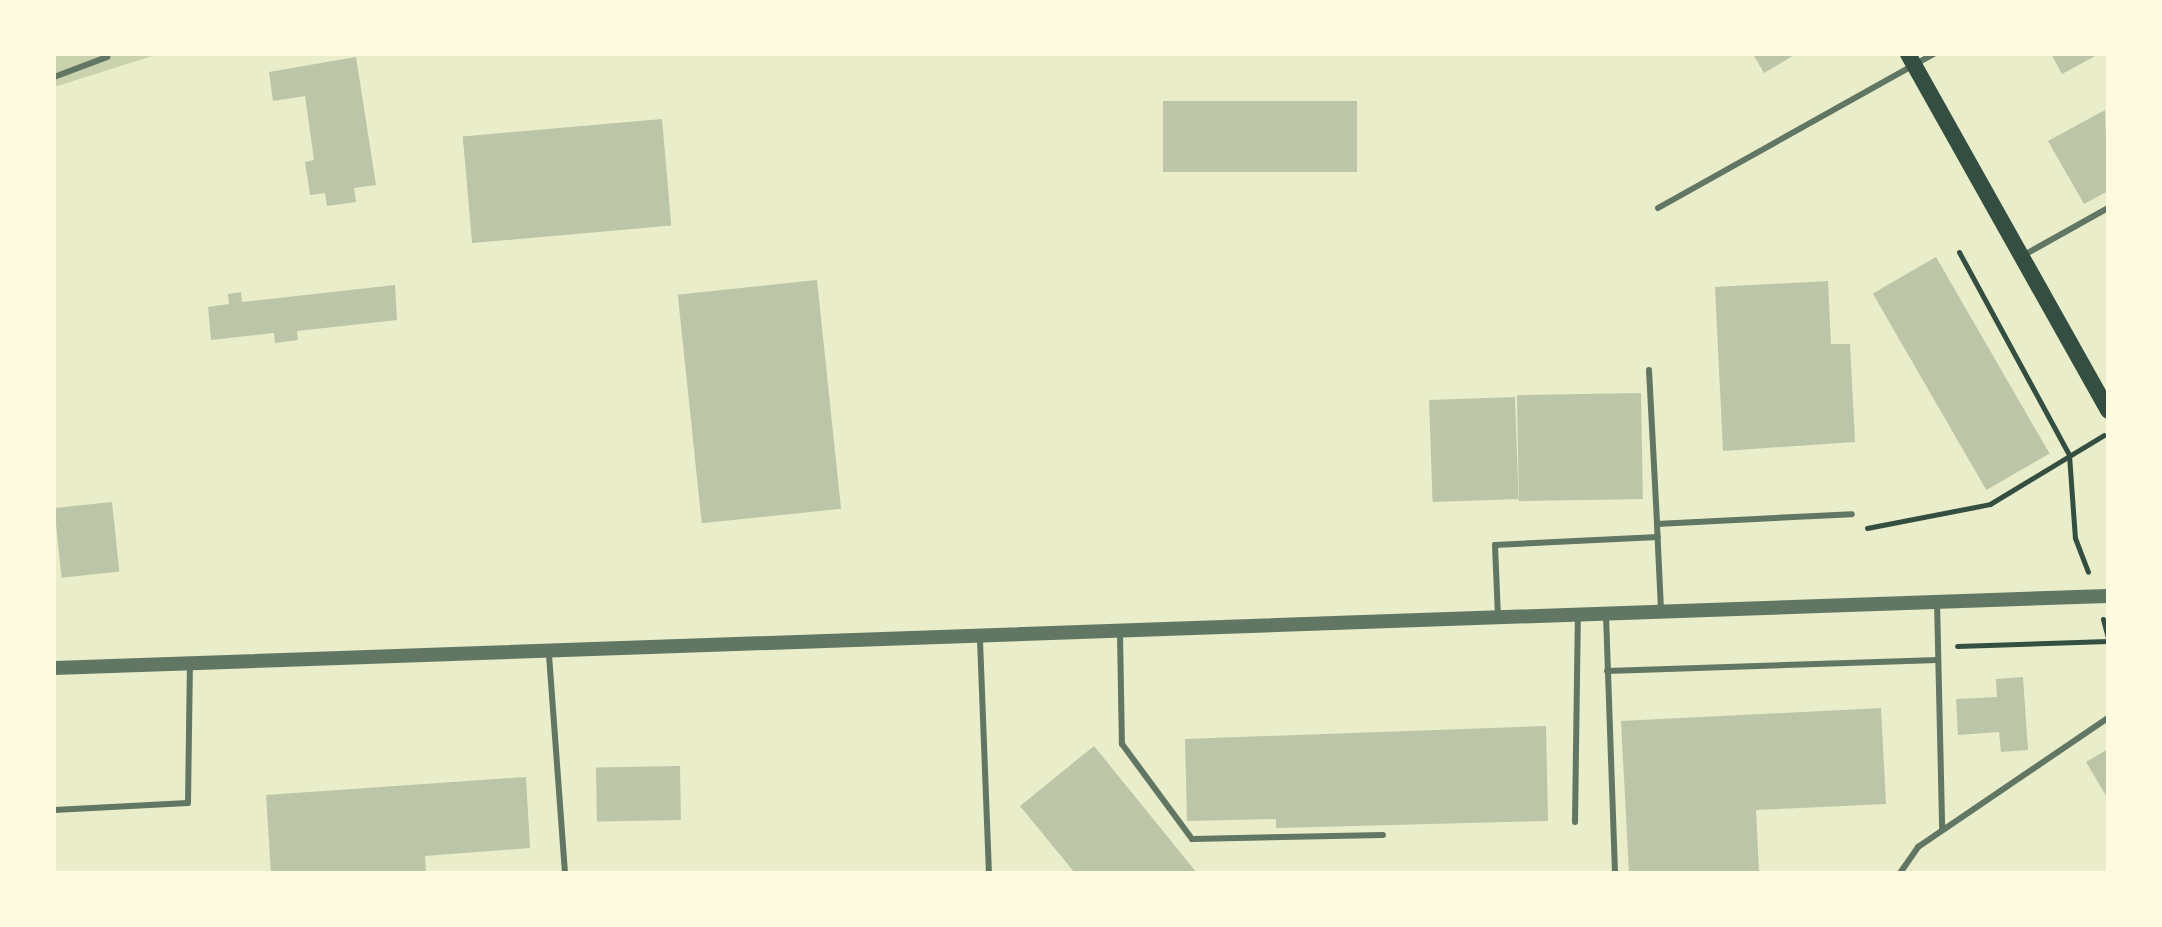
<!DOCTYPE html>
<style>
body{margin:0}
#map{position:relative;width:2162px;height:927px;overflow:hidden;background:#e9edc9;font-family:Barlow,sans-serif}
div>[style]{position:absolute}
.green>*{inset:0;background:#cad2ad}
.building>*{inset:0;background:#bcc5a7;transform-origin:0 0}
.path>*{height:5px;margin:-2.5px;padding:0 2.5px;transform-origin:2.5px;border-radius:2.5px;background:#344e41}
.service>*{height:6px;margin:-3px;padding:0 3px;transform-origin:3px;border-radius:3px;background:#617663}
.tertiary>*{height:14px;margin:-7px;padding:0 7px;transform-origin:7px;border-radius:7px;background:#617663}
.secondary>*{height:16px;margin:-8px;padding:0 8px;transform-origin:8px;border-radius:8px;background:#344e41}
span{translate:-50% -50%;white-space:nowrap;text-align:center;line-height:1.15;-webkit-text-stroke:8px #fefae0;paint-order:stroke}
.frame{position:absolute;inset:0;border:56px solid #fefae0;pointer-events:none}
</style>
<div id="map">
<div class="green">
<div style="clip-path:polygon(54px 54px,159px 54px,54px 87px)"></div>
</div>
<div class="building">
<div style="clip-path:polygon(1753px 54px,1796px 54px,1764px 73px)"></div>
<div style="clip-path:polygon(2051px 54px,2099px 54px,2062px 74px)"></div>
<div style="clip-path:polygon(356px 57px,376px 185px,354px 188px,356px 202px,327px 206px,325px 193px,310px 195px,305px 162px,314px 160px,305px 96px,273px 101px,269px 72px)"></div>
<div style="left:1163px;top:101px;width:194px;height:71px"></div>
<div style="clip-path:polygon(2105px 110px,2108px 191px,2084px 204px,2048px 141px)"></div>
<div style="left:662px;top:119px;width:107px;height:200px;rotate:85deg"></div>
<div style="left:1936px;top:257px;width:227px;height:73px;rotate:60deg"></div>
<div style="left:817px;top:280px;width:230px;height:140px;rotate:84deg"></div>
<div style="clip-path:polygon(1828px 281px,1831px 344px,1850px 344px,1855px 442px,1723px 451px,1715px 287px)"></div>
<div style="clip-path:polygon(395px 285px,397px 320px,297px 331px,298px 340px,275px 343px,274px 333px,211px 340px,208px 307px,229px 304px,228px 294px,241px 292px,242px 302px)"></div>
<div style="left:1641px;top:393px;width:106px;height:124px;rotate:89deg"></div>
<div style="left:1515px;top:397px;width:102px;height:86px;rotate:88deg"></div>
<div style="left:112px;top:502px;width:70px;height:58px;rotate:84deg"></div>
<div style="clip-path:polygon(2023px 677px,2028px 750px,2001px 752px,1999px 732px,1958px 735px,1956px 699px,1997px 697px,1996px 679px)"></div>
<div style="clip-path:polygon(1881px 708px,1886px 804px,1756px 810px,1759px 873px,1629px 873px,1621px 721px)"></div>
<div style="clip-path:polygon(1546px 726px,1548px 821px,1276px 828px,1276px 819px,1187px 821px,1185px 739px)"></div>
<div style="clip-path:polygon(1094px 746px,1197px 873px,1075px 873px,1020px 806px)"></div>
<div style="clip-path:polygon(2108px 749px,2108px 799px,2086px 762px)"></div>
<div style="left:680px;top:766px;width:54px;height:84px;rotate:89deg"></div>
<div style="clip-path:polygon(526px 777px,530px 848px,425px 856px,426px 873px,271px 873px,266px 795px)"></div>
</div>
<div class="path">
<div style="left:1959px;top:252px;width:231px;rotate:61.5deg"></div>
<div style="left:2069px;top:455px;width:83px;rotate:85.9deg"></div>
<div style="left:2075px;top:538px;width:36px;rotate:69deg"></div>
<div style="left:1867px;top:528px;width:125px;rotate:-11deg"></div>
<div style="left:1990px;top:504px;width:133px;rotate:-31.2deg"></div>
<div style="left:2103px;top:619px;width:20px;rotate:75deg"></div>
<div style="left:1957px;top:646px;width:151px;rotate:-1.9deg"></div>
</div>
<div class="service">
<div style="left:54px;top:77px;width:57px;rotate:-20.7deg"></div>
<div style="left:1658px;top:208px;width:316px;rotate:-29.2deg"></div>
<div style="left:2024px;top:255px;width:96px;rotate:-29.2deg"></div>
<div style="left:1649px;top:370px;width:154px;rotate:87deg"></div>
<div style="left:1937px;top:601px;width:228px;rotate:88.7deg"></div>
<div style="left:1661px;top:610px;width:86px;rotate:-92.7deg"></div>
<div style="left:1657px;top:524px;width:195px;rotate:-2.9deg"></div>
<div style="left:1606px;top:615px;width:258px;rotate:88deg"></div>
<div style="left:1498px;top:617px;width:72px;rotate:-92.4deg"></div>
<div style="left:1495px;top:545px;width:163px;rotate:-2.8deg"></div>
<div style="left:1120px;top:634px;width:110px;rotate:89deg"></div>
<div style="left:1122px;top:744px;width:118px;rotate:53.6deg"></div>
<div style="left:1192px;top:839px;width:191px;rotate:-1.2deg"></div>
<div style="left:980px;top:640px;width:233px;rotate:87.8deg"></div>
<div style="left:549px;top:655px;width:219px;rotate:85.8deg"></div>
<div style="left:1607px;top:671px;width:331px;rotate:-1.9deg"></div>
<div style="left:54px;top:810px;width:134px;rotate:-3deg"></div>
<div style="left:188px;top:803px;width:138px;rotate:-89.2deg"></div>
<div style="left:1575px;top:822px;width:206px;rotate:-89.2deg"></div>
<div style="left:1900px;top:873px;width:32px;rotate:-55deg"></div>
<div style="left:1918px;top:847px;width:230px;rotate:-34.2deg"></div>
</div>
<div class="tertiary">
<div style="left:54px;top:668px;width:2055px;rotate:-2.01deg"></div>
</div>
<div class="secondary">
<div style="left:1908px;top:54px;width:409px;rotate:60.7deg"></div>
</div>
<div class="frame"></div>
</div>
